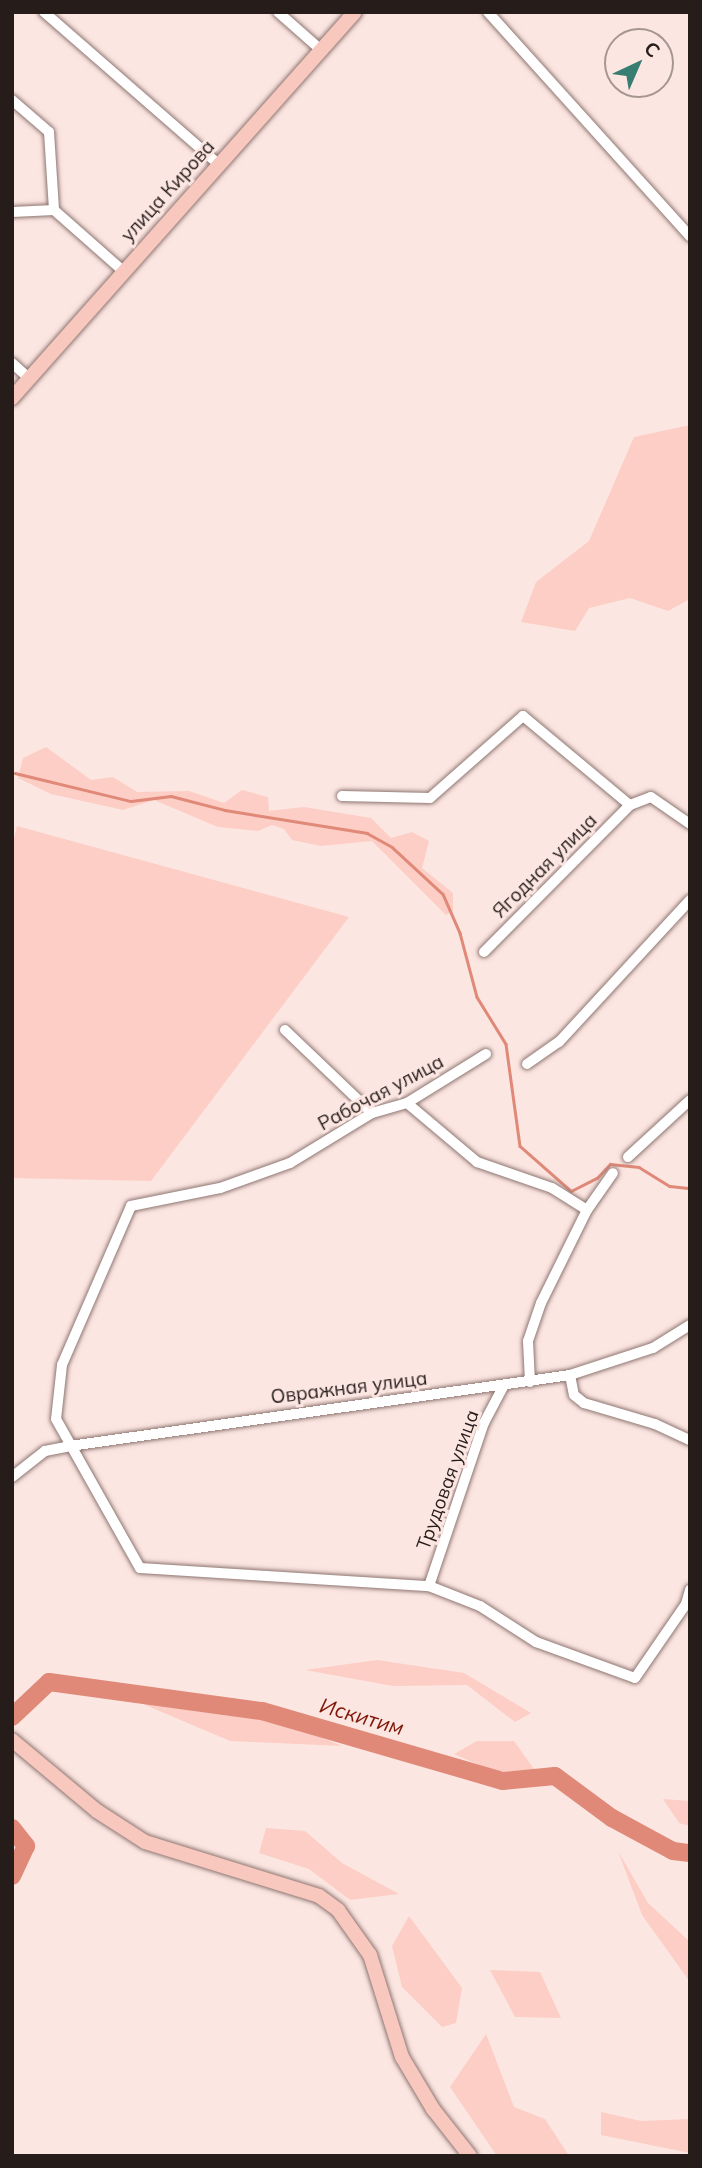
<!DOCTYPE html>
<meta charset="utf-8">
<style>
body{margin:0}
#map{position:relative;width:702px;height:2168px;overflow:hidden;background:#fce6e2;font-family:Mulish,sans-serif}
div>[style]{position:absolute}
.green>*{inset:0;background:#fccec5}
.stream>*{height:2.5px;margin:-1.25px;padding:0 1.25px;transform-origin:1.25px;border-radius:1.25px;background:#e08978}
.river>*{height:18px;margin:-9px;padding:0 9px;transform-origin:9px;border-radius:9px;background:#e08978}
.roads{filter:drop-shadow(0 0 2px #8e7671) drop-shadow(0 0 2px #8e7671)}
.minor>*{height:10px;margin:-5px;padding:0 5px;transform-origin:5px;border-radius:5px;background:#fff}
.major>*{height:14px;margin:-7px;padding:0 7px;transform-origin:7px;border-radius:7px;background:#f8c8be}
span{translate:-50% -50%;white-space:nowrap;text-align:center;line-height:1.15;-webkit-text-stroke:6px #fce6e2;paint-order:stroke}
.street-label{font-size:19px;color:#261d1b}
.water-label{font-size:21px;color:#7e1707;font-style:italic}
.frame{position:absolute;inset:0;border:14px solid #261d1b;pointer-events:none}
.north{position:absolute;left:604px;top:28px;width:70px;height:70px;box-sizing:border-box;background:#fce6e2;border:2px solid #a69692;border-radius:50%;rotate:44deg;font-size:19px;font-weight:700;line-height:28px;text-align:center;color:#261d1b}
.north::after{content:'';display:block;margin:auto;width:24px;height:32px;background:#387d72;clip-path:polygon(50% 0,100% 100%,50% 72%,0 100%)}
</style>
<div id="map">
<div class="green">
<div style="clip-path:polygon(690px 425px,690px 599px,668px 611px,630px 598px,589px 608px,575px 631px,521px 622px,536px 582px,589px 541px,634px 437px)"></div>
<div style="clip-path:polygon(46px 747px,91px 780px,113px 777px,137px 792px,189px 791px,224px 803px,242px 790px,268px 797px,269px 811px,304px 807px,371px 818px,391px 838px,412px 832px,429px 841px,422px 868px,453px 893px,453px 911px,446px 915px,372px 841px,321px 846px,292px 840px,284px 829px,272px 825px,258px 831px,218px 827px,154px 800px,123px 810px,51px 794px,18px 778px,23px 758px)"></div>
<div style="clip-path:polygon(17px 826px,349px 917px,151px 1181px,12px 1178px,12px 846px)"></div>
<div style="clip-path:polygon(377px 1660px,464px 1673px,531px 1713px,515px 1722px,467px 1685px,393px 1686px,305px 1670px)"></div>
<div style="clip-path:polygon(136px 1701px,286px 1723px,342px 1746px,230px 1741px)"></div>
<div style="clip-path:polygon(477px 1741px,514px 1741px,536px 1772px,493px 1771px,454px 1754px)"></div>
<div style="clip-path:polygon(663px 1799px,690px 1801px,690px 1826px,679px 1823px)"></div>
<div style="clip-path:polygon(266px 1828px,305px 1831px,342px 1863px,399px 1894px,350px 1900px,309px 1869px,259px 1853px)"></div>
<div style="clip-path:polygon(618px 1851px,648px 1903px,690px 1942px,690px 1982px,642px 1915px)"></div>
<div style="clip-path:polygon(409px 1916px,462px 1988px,456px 2023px,442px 2027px,402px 1987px,392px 1946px)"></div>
<div style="clip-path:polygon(490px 1970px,540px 1972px,561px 2018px,515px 2017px)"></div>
<div style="clip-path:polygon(486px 2034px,514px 2107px,545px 2119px,569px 2156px,497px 2156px,450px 2087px)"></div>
<div style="clip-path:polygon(601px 2112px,641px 2121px,690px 2119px,690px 2153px,601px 2135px)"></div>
</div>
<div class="stream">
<div style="left:15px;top:773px;width:119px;rotate:13.6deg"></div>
<div style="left:131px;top:801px;width:40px;rotate:-7.1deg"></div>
<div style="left:171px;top:796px;width:56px;rotate:14.5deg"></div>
<div style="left:225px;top:810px;width:144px;rotate:9.2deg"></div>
<div style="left:367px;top:833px;width:29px;rotate:29deg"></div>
<div style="left:392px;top:847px;width:69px;rotate:42.7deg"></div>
<div style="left:443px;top:894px;width:43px;rotate:66.4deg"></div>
<div style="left:460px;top:933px;width:66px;rotate:75.1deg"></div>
<div style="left:477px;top:997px;width:55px;rotate:58.3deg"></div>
<div style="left:506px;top:1044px;width:103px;rotate:82.2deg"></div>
<div style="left:520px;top:1146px;width:68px;rotate:41.4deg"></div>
<div style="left:571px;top:1191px;width:29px;rotate:-27deg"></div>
<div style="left:597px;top:1178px;width:19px;rotate:-47deg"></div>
<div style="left:610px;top:1164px;width:29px;rotate:6deg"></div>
<div style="left:639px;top:1167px;width:36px;rotate:32deg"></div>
<div style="left:670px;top:1186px;width:20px;rotate:6deg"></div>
</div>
<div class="river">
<div style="left:12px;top:1717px;width:51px;rotate:-43.4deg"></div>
<div style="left:49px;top:1682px;width:215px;rotate:7.8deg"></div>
<div style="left:262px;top:1711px;width:251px;rotate:16.2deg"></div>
<div style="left:503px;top:1781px;width:52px;rotate:-5.5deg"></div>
<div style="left:555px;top:1776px;width:71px;rotate:36.4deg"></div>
<div style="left:612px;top:1818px;width:69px;rotate:28.4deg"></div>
<div style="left:673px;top:1851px;width:17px;rotate:7deg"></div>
<div style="left:12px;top:1828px;width:23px;rotate:52deg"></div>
<div style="left:26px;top:1846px;width:33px;rotate:115deg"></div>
</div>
<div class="roads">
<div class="minor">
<div style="left:44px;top:12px;width:231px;rotate:41.1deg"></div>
<div style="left:278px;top:12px;width:57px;rotate:41.5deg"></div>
<div style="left:488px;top:12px;width:302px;rotate:48deg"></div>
<div style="left:12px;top:100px;width:49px;rotate:40.9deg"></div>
<div style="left:49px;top:132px;width:78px;rotate:86.3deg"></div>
<div style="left:12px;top:212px;width:42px;rotate:-2.7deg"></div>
<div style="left:54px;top:210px;width:91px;rotate:41.4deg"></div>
<div style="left:12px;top:363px;width:24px;rotate:42deg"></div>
<div style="left:342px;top:796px;width:88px;rotate:1.3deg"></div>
<div style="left:430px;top:798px;width:124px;rotate:-41.4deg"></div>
<div style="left:523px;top:716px;width:139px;rotate:39.8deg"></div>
<div style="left:484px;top:952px;width:207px;rotate:-45.2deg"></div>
<div style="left:630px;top:805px;width:22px;rotate:-21deg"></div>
<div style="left:651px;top:797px;width:47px;rotate:34.7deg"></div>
<div style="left:285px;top:1030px;width:120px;rotate:43.7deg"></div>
<div style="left:486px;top:1054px;width:93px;rotate:148.2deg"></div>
<div style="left:407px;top:1103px;width:36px;rotate:164deg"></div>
<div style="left:372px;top:1113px;width:96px;rotate:148.6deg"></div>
<div style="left:290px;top:1163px;width:74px;rotate:160.3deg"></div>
<div style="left:220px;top:1188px;width:91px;rotate:168.6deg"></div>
<div style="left:131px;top:1206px;width:173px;rotate:113.5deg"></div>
<div style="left:62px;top:1365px;width:54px;rotate:96.3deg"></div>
<div style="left:56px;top:1419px;width:171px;rotate:60.6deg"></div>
<div style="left:140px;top:1568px;width:290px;rotate:3.6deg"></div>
<div style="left:429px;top:1586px;width:55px;rotate:21.4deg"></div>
<div style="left:480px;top:1606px;width:67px;rotate:32.7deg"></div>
<div style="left:536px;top:1642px;width:105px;rotate:20deg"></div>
<div style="left:635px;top:1678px;width:90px;rotate:-55.4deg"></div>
<div style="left:686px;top:1604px;width:15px;rotate:-74deg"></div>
<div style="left:527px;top:1064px;width:39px;rotate:-35deg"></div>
<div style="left:559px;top:1042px;width:193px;rotate:-47.3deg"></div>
<div style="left:407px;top:1103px;width:92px;rotate:40.1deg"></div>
<div style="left:477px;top:1162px;width:79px;rotate:19.1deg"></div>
<div style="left:552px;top:1188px;width:41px;rotate:32.2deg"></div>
<div style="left:628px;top:1157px;width:84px;rotate:-42.6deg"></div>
<div style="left:570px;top:1375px;width:20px;rotate:79deg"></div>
<div style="left:574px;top:1395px;width:13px;rotate:39deg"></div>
<div style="left:584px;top:1403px;width:74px;rotate:16.5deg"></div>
<div style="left:655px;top:1424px;width:38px;rotate:25deg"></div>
<div style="left:530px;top:1382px;width:41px;rotate:-92.8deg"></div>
<div style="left:528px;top:1341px;width:40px;rotate:-71.1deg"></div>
<div style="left:541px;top:1303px;width:104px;rotate:-63.7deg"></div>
<div style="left:587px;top:1210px;width:45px;rotate:-54.9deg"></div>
<div style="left:12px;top:1477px;width:42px;rotate:-38.2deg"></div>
<div style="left:45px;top:1451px;width:25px;rotate:-11deg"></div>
<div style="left:70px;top:1446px;width:505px;rotate:-8.08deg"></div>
<div style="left:570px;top:1375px;width:87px;rotate:-18deg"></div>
<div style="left:653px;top:1348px;width:44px;rotate:-31.9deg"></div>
<div style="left:429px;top:1586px;width:172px;rotate:-71.4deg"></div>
<div style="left:484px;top:1423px;width:41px;rotate:-62.2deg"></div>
</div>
<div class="major">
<div style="left:12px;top:398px;width:516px;rotate:-48.38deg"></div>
<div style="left:12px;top:1740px;width:111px;rotate:39.9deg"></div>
<div style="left:97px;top:1811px;width:57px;rotate:32.9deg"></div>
<div style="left:145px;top:1842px;width:182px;rotate:17.2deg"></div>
<div style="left:319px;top:1896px;width:24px;rotate:36deg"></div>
<div style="left:338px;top:1910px;width:55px;rotate:54.6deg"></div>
<div style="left:370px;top:1955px;width:107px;rotate:72.6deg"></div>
<div style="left:402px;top:2057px;width:61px;rotate:59.2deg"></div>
<div style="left:433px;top:2109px;width:60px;rotate:51.8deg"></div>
</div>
</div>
<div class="street-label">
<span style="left:168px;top:191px;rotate:-48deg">улица Кирова</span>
<span style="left:545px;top:866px;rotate:-45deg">Ягодная улица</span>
<span style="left:381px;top:1093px;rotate:-28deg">Рабочая улица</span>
<span style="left:349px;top:1388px;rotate:-7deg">Овражная улица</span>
<span style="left:448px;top:1480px;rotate:-70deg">Трудовая улица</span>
</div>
<div class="water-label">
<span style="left:362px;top:1716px;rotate:16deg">Искитим</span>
</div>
<div class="frame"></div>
<div class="north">С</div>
</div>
